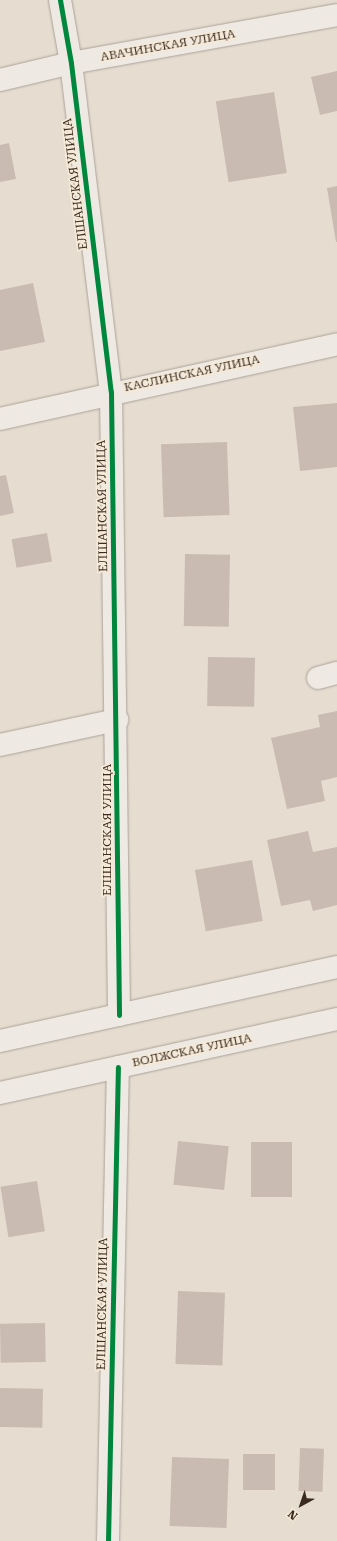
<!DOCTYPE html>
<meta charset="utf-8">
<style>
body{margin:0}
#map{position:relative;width:337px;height:1541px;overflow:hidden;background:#e6ddd0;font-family:"Roboto Serif",serif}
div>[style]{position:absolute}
.building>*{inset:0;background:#c9bbb1;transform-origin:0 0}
.roads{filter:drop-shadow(0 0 1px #aba299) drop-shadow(0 0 1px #aba299)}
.street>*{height:22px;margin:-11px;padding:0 11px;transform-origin:11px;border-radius:11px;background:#eee9e2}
.secondary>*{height:22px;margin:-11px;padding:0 11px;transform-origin:11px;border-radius:11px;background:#eee9e2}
.cycleway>*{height:5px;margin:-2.5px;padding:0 2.5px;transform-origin:2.5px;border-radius:2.5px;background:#00873e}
span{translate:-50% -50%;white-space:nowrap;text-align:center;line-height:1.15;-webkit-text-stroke:3.5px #f5ead8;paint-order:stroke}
.street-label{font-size:12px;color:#3b2a20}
.north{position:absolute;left:281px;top:1485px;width:40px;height:40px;-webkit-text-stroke:3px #f5ead8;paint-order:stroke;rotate:220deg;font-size:11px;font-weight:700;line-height:16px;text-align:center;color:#3b2a20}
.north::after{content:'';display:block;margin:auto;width:14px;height:18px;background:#3b2a20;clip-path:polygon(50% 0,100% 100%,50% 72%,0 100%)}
</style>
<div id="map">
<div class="building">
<div style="clip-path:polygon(337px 71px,337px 111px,320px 115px,311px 77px)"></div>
<div style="left:274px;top:92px;width:82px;height:59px;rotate:81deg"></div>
<div style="clip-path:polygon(9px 143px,16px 179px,0 182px,0 145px)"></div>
<div style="clip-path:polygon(337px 186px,337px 242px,336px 242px,327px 188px)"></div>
<div style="clip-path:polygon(33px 283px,45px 342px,0 351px,0 290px)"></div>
<div style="clip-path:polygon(337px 403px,337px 467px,300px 471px,293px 407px)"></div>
<div style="left:227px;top:442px;width:73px;height:66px;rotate:88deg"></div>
<div style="clip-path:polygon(6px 475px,14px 513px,0 516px,0 476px)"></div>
<div style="left:47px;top:533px;width:29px;height:36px;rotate:80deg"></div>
<div style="left:185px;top:554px;width:45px;height:72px;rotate:1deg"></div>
<div style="left:208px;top:657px;width:47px;height:49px;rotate:1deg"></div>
<div style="clip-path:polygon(337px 711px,337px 777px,321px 781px,325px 801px,287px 809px,271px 738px,320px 727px,318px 715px)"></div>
<div style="clip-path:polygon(308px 831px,313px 852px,337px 847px,337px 905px,313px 911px,310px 900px,281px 906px,267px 840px)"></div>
<div style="left:252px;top:860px;width:62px;height:58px;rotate:80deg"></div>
<div style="left:178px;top:1141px;width:51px;height:44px;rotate:6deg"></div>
<div style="left:251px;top:1142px;width:41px;height:55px"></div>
<div style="left:37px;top:1181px;width:51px;height:37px;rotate:81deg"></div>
<div style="left:178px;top:1291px;width:47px;height:73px;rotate:2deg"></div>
<div style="left:45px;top:1323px;width:39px;height:45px;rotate:89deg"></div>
<div style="left:0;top:1388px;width:43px;height:39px;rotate:1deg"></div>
<div style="left:300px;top:1448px;width:24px;height:43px;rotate:2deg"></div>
<div style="left:243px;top:1454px;width:32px;height:36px"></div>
<div style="left:172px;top:1457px;width:57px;height:69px;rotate:2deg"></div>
</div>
<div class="roads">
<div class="street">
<div style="left:60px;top:0;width:64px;rotate:80.1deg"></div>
<div style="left:71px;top:63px;width:331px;rotate:83.1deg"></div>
<div style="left:111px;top:392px;width:623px;rotate:89.26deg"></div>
<div style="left:0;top:80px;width:73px;rotate:-13.5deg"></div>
<div style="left:71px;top:63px;width:270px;rotate:-10.2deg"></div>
<div style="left:0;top:419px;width:345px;rotate:-12.5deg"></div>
<div style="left:318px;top:678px;width:20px;rotate:-15deg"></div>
<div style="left:0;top:745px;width:120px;rotate:-12.1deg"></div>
<div style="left:108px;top:1541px;width:474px;rotate:-88.8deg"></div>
</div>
<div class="secondary">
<div style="left:0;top:1041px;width:345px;rotate:-12.4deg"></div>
<div style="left:0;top:1093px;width:345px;rotate:-12.4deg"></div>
</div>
</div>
<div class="cycleway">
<div style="left:60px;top:0;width:64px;rotate:80.1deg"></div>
<div style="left:71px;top:63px;width:331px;rotate:83.1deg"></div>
<div style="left:111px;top:392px;width:623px;rotate:89.26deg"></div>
<div style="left:108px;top:1541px;width:474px;rotate:-88.8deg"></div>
</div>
<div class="street-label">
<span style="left:168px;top:46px;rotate:-10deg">АВАЧИНСКАЯ УЛИЦА</span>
<span style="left:76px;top:184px;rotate:-97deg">ЕЛШАНСКАЯ УЛИЦА</span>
<span style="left:192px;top:374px;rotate:-12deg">КАСЛИНСКАЯ УЛИЦА</span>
<span style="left:103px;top:506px;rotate:-91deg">ЕЛШАНСКАЯ УЛИЦА</span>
<span style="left:108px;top:830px;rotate:-90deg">ЕЛШАНСКАЯ УЛИЦА</span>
<span style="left:192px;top:1051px;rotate:-12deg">ВОЛЖСКАЯ УЛИЦА</span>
<span style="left:103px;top:1304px;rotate:-89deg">ЕЛШАНСКАЯ УЛИЦА</span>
</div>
<div class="north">N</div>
</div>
